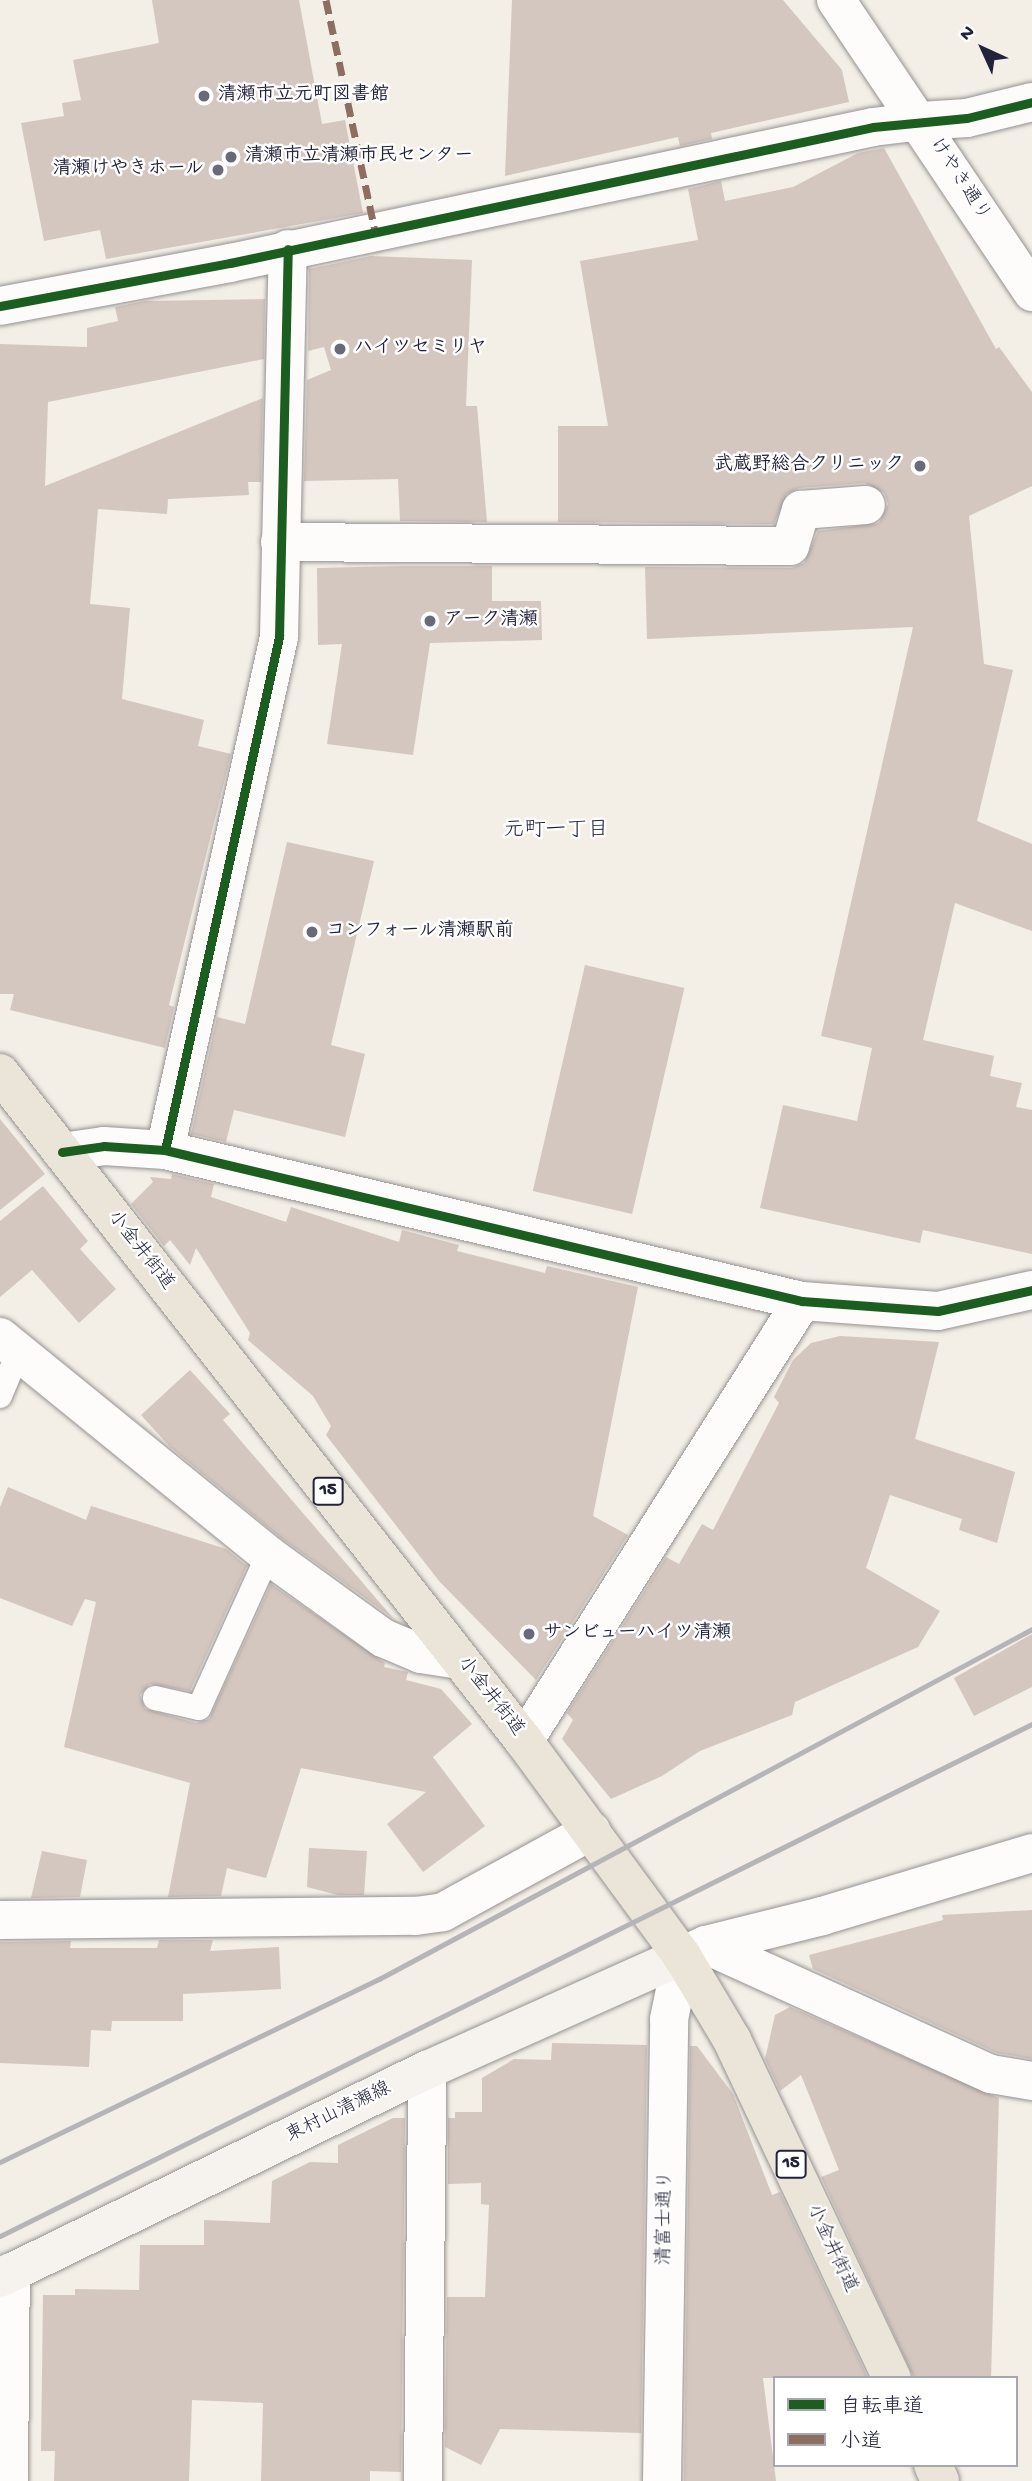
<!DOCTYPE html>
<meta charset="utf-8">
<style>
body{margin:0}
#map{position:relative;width:1032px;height:2481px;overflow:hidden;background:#f3eee6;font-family:"Gochi Hand","Klee One",sans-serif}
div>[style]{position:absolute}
.building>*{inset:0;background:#d4c7c0;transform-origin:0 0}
.roads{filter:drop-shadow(0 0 2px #959292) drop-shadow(0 0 2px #959292)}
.service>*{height:24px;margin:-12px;padding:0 12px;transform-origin:12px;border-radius:12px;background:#fdfcfb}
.minor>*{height:38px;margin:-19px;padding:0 19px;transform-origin:19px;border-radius:19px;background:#fdfcfb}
.tertiary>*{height:38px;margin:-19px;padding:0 19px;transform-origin:19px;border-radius:19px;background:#fdfcfb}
.secondary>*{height:38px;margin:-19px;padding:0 19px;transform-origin:19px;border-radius:19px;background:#f6f2ed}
.primary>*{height:38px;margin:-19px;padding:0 19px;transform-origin:19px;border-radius:19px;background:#ebe4d8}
.rail>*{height:5px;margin:-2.5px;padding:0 2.5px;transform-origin:2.5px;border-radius:2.5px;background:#b5b4b6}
.quiet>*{height:7px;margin-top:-3.5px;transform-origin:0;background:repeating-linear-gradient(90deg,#8d6e63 0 14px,transparent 0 21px)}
.cycleway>*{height:9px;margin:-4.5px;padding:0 4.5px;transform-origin:4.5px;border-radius:4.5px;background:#1b5e20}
.dots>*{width:19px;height:19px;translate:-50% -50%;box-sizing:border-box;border:4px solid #fff;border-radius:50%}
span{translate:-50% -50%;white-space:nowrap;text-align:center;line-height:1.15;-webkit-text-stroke:5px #fff;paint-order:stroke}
.shield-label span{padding:2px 5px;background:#fff;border:2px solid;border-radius:5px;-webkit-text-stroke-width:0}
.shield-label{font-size:18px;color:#22223b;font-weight:700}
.poi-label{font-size:19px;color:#22223b;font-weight:700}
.left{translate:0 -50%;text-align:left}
.right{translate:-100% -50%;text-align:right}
.street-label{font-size:19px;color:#22223b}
.neighbourhood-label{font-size:21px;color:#22223b}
.legend{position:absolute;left:773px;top:2376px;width:245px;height:91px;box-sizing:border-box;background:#fff;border:2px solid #a7a7b1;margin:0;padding:9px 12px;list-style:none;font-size:21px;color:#22223b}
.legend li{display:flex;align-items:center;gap:14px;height:35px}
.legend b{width:35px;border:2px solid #a7a7b1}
.north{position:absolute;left:948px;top:14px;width:70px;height:70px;-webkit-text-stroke:5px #fff;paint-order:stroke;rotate:315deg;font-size:19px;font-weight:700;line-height:28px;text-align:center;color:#22223b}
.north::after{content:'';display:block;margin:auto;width:24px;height:32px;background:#22223b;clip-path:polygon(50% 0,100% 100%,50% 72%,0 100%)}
</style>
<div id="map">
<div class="building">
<div style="clip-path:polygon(152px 0,299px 0,322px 124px,345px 120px,363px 213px,106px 259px,100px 230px,44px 241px,21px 123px,64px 116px,62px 103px,81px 100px,73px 60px,159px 43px)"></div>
<div style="clip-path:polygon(512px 0,783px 0,842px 70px,849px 102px,711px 133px,712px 139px,680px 146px,678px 137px,505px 176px)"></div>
<div style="clip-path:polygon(884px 148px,996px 349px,999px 347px,1032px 392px,1032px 486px,969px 516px,984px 664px,1013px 670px,977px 821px,1032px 844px,1032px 931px,955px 903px,923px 1040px,994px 1056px,990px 1076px,1022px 1083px,1016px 1107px,1032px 1110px,1032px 1254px,923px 1230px,920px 1243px,760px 1208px,783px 1105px,857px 1121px,872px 1048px,821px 1036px,913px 627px,647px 639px,645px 567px,791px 568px,804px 563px,818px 531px,879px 523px,888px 504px,884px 493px,865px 483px,799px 488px,787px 494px,774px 524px,558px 522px,558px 426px,608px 426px,580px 261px,698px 240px,688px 189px,721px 181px,725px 201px,793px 187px,858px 153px)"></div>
<div style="clip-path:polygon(371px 256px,472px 260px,466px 406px,477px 406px,487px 522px,400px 521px,398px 479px,304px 481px,307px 380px,331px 370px,324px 347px,308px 351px,309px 269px)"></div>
<div style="clip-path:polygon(265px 299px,264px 359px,48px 402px,45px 486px,263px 398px,261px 482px,248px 482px,249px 495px,168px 499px,167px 514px,98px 509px,90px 604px,130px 608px,122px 699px,204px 720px,198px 746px,231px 754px,169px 1005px,174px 1007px,165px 1048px,10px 1010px,14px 994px,0 994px,0 344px,87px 347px,87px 328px,118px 321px,115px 307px,145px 301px)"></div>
<div style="clip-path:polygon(402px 566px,492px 566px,492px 601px,541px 601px,542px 640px,430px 643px,413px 755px,327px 744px,342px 644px,318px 645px,317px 568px)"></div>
<div style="clip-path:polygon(287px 842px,374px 861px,331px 1045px,365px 1054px,345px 1137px,234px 1110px,226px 1142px,191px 1134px,217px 1017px,245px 1024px)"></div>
<div style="left:585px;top:965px;width:102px;height:232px;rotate:13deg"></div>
<div style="clip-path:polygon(0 1119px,45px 1174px,0 1210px)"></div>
<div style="clip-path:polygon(172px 1174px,214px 1184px,211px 1197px,286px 1222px,291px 1207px,399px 1242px,402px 1230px,459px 1245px,457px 1251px,545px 1273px,547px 1266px,638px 1287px,593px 1516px,628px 1535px,536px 1680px,439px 1581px,326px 1435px,331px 1426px,313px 1396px,248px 1340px,250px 1333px,196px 1248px,190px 1265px,170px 1240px,164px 1246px,131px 1204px,153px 1182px,150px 1177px,171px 1179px)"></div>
<div style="clip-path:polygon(43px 1186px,88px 1241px,80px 1249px,116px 1289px,79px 1323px,32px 1270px,0 1297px,0 1221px)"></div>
<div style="clip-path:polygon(840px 1336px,939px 1342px,915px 1439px,1015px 1472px,997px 1543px,959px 1530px,962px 1519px,890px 1495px,866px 1568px,940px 1611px,918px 1647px,795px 1702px,792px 1715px,700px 1751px,662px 1776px,611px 1799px,562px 1739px,573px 1720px,567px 1713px,666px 1557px,679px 1564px,702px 1524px,713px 1530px,779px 1403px,774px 1397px,793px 1360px,811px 1343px)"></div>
<div style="clip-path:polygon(190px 1370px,230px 1414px,223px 1420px,393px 1618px,281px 1538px,170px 1447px,141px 1415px)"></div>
<div style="clip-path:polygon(8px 1487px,86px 1520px,91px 1506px,226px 1549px,247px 1566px,190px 1691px,150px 1684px,140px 1695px,145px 1709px,196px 1723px,209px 1719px,271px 1584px,385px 1663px,384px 1667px,408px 1672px,406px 1680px,441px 1689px,472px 1724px,433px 1757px,485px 1826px,423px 1872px,387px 1824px,426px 1792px,301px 1768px,266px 1878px,227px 1868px,221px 1896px,168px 1897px,190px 1783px,64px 1747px,96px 1602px,85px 1599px,72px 1626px,0 1598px,0 1507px)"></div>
<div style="clip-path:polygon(1032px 1634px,1032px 1687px,974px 1716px,954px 1678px)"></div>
<div style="clip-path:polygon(309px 1848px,367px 1851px,364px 1895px,338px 1895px,307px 1887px)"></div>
<div style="clip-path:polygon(42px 1851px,87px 1860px,80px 1897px,31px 1898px)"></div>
<div style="clip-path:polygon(1032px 1910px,1032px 2059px,997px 2053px,813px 1969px,809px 1955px,943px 1920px,942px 1915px)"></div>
<div style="clip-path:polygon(159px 1940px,213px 1940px,210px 1951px,279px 1947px,281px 1989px,183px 1994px,183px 2021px,112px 2021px,111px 2031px,91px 2030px,89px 2067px,0 2063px,0 1942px,71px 1941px,70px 1948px,157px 1948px)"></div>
<div style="clip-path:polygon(790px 2007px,999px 2098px,991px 2378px,914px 2378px,821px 2177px,839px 2170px,801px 2075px,780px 2091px,765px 2059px,775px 2015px)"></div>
<div style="clip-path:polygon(552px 2043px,647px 2045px,641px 2433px,500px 2429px,481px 2465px,445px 2447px,447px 2297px,485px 2297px,489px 2205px,481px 2204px,481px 2183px,448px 2184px,448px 2118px,455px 2118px,455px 2112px,482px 2112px,482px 2078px,514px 2059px,551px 2060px)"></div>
<div style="clip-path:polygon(690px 2046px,697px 2046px,733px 2094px,772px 2195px,780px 2192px,868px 2378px,763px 2378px,776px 2481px,684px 2481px)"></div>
<div style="clip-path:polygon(393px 2118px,405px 2118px,401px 2472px,370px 2471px,370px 2481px,261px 2481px,263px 2403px,192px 2400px,189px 2481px,54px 2481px,55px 2451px,41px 2451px,43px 2295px,75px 2295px,75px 2289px,139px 2290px,140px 2245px,204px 2245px,204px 2220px,270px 2223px,272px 2181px,310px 2162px,338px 2163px,338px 2145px)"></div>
</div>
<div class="roads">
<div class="service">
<div style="left:0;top:1396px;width:47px;rotate:-67.3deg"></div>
<div style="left:155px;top:1698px;width:45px;rotate:12.8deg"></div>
<div style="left:199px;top:1708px;width:168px;rotate:-65.7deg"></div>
</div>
<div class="minor">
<div style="left:921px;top:121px;width:46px;rotate:-3.7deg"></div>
<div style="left:967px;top:118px;width:67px;rotate:-13.8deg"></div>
<div style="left:280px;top:542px;width:510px;rotate:0.45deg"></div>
<div style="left:790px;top:546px;width:38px;rotate:-73deg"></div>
<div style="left:801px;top:510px;width:65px;rotate:-4.4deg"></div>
<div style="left:165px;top:1150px;width:526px;rotate:-77.47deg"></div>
<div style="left:279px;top:637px;width:388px;rotate:-88.7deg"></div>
<div style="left:62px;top:1152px;width:42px;rotate:-8.1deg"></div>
<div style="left:104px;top:1146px;width:61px;rotate:3.8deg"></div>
<div style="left:165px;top:1150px;width:655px;rotate:13.34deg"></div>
<div style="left:802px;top:1301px;width:136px;rotate:4.2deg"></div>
<div style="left:938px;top:1311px;width:96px;rotate:-12.6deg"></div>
<div style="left:0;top:1337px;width:345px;rotate:39.1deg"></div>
<div style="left:268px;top:1555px;width:142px;rotate:35.8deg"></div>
<div style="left:383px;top:1638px;width:41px;rotate:22.8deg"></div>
<div style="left:421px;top:1654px;width:39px;rotate:9deg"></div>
<div style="left:524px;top:1741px;width:520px;rotate:-57.71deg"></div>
<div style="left:0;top:1920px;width:416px;rotate:-0.6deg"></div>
<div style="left:416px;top:1916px;width:27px;rotate:-8deg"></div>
<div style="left:443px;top:1912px;width:169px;rotate:-28.7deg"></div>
<div style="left:706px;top:1945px;width:313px;rotate:24.4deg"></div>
<div style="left:991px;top:2074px;width:42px;rotate:9.7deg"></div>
<div style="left:9px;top:2481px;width:209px;rotate:-89.5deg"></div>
<div style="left:423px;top:2481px;width:411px;rotate:-89.4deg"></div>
<div style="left:662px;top:2481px;width:462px;rotate:-89.1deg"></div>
<div style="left:669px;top:2019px;width:64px;rotate:-78.3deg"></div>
<div style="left:682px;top:1956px;width:26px;rotate:-25deg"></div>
<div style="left:706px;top:1945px;width:120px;rotate:-14deg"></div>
<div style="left:822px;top:1916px;width:219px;rotate:-16.7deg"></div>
</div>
<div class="tertiary">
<div style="left:836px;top:0;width:352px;rotate:56.1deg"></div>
<div style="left:0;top:306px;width:234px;rotate:-10.6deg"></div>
<div style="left:230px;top:263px;width:657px;rotate:-11.94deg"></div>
<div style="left:873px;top:127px;width:48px;rotate:-7.1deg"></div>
</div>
<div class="secondary">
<div style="left:0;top:2278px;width:475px;rotate:-26deg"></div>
<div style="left:427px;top:2070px;width:279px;rotate:-24.1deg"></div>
</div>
<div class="primary">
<div style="left:0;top:1073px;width:849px;rotate:51.89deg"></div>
<div style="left:524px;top:1741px;width:267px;rotate:53.7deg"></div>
<div style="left:682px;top:1956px;width:98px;rotate:59.2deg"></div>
<div style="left:732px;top:2040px;width:374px;rotate:64.7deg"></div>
<div style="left:933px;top:2465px;width:17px;rotate:66deg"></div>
</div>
</div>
<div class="rail">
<div style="left:0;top:2162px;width:421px;rotate:-25.8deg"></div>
<div style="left:379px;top:1979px;width:741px;rotate:-28.19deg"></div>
<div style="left:0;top:2236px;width:1152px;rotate:-26.39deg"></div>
</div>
<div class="quiet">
<div style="left:326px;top:0;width:235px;rotate:78deg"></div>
</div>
<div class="cycleway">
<div style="left:0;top:306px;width:234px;rotate:-10.6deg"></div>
<div style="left:230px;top:263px;width:657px;rotate:-11.94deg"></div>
<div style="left:873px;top:127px;width:94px;rotate:-5.5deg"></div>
<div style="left:967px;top:118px;width:67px;rotate:-13.8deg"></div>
<div style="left:165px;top:1150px;width:526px;rotate:-77.47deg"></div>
<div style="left:279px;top:637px;width:388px;rotate:-88.7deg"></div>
<div style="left:62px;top:1152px;width:42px;rotate:-8.1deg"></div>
<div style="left:104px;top:1146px;width:61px;rotate:3.8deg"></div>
<div style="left:165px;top:1150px;width:655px;rotate:13.34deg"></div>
<div style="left:802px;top:1301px;width:136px;rotate:4.2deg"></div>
<div style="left:938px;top:1311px;width:96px;rotate:-12.6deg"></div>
</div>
<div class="dots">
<div style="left:204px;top:96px;background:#6b6977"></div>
<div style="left:231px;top:157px;background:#6b6977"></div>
<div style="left:218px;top:170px;background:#6b6977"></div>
<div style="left:340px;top:349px;background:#6b6977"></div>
<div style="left:920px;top:466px;background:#6b6977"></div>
<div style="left:430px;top:621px;background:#6b6977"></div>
<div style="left:312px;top:932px;background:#6b6977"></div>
<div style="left:529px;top:1634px;background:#6b6977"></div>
</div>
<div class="shield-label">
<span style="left:328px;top:1491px">15</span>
<span style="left:791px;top:2164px">15</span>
</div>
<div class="poi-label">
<span class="left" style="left:218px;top:96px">清瀬市立元町図書館</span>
<span class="left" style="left:245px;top:157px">清瀬市立清瀬市民センター</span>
<span class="right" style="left:204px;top:170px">清瀬けやきホール</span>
<span class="left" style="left:354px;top:349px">ハイツセミリヤ</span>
<span class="right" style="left:904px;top:466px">武蔵野総合クリニック</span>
<span class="left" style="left:444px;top:621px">アーク清瀬</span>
<span class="left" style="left:326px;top:932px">コンフォール清瀬駅前</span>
<span class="left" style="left:543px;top:1634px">サンビューハイツ清瀬</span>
</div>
<div class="street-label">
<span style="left:959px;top:180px;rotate:57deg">けやき通り</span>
<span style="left:140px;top:1251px;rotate:52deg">小金井街道</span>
<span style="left:490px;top:1697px;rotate:52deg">小金井街道</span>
<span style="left:339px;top:2113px;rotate:-26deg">東村山清瀬線</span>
<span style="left:666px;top:2218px;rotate:-89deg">清富士通り</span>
<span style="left:831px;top:2249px;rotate:65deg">小金井街道</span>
</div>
<div class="neighbourhood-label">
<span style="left:556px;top:832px">元町一丁目</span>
</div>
<ul class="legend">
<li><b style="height:9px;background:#1b5e20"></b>自転車道</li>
<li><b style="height:9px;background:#8d6e63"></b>小道</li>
</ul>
<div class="north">N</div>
</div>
